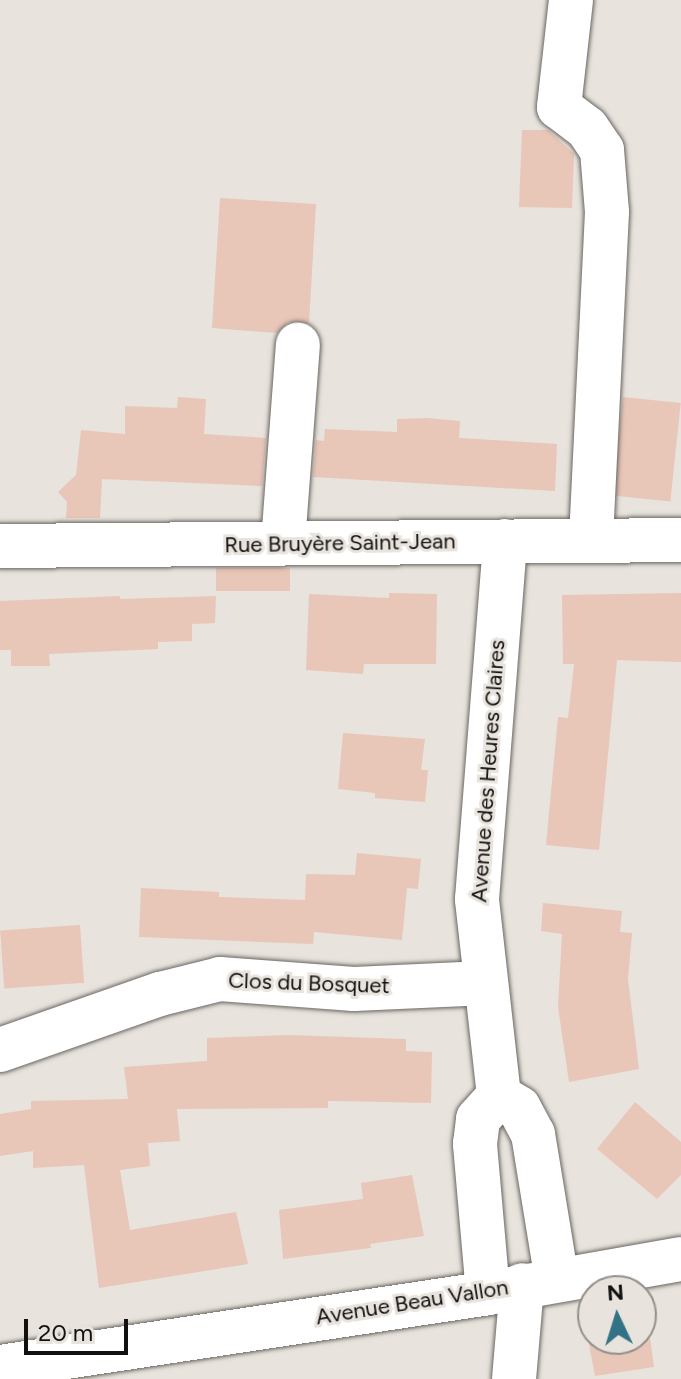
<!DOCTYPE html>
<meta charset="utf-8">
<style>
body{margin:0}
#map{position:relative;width:681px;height:1379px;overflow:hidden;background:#e8e3dd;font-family:Figtree,sans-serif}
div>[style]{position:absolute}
.building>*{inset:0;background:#e8c6b8;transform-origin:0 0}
.roads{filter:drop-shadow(0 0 2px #6a6661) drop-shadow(0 0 2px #6a6661)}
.minor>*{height:44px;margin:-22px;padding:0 22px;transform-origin:22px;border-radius:22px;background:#fff}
span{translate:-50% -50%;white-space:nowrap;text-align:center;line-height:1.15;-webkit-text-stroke:6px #e8e3dd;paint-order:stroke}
.street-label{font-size:22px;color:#12110f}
.north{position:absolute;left:577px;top:1275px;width:80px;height:80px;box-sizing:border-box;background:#e8e3dd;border:2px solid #928f8b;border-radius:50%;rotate:356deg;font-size:22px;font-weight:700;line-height:32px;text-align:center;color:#12110f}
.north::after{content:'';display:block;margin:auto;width:28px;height:36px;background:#327286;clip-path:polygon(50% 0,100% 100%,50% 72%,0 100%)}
.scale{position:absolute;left:24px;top:1319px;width:104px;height:36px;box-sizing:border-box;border:4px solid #12110f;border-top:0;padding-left:10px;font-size:24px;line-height:28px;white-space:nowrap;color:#12110f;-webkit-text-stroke:6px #e8e3dd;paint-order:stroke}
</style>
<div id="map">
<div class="building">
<div style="clip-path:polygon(522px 130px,548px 130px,574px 154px,572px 208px,519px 207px)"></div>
<div style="clip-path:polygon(220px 198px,316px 204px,309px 323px,288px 322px,277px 333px,212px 328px)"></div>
<div style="clip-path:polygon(178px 397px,206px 399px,204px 434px,266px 438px,262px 486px,102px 479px,100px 518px,66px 518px,67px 502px,58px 492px,76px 475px,81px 430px,125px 434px,125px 406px,177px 408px)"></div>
<div style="left:623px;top:397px;width:58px;height:99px;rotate:6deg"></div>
<div style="clip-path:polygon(427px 418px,460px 421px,459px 438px,557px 444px,555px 491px,313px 477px,316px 440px,324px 441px,325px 429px,397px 432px,397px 419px)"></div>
<div style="left:290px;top:568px;width:23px;height:74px;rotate:90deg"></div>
<div style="clip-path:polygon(389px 593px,437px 594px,436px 664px,364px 664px,363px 674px,306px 670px,309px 594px,389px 598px)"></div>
<div style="clip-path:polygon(681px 593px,681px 662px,617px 660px,599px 850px,546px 845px,558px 717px,568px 718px,574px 664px,563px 664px,562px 595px)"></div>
<div style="clip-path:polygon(120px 596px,120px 599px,216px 596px,215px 623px,192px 624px,192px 641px,158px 642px,158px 649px,49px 654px,50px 666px,11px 666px,11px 650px,0 650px,0 601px)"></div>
<div style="clip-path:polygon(343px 733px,425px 739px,421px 770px,428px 770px,425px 802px,375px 798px,375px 793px,338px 789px)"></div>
<div style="clip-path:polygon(357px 853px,421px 859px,418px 889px,407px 888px,402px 940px,314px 932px,313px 944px,139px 937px,141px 888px,219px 892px,219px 897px,305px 900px,306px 874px,355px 875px)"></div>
<div style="clip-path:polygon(543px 903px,622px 911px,620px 932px,632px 933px,628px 979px,639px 1069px,569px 1082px,558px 1007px,562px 934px,541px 931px)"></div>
<div style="left:80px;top:925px;width:58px;height:80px;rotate:86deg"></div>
<div style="clip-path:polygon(288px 1035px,406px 1039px,406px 1051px,432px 1052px,431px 1103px,336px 1101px,328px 1101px,328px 1108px,177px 1109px,180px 1141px,148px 1143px,150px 1166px,120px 1170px,130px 1230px,236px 1212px,248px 1264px,99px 1288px,84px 1165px,33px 1168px,33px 1151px,0 1156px,0 1114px,31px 1109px,31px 1101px,128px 1099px,124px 1067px,207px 1061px,207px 1038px)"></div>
<div style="clip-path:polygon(635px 1102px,681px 1142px,681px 1175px,657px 1199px,597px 1149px)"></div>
<div style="clip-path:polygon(412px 1175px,424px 1236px,370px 1244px,371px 1248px,283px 1259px,279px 1210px,363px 1199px,361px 1183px)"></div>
<div style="clip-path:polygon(649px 1330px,654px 1367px,595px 1376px,588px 1339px,641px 1339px,641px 1331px)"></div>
</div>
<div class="roads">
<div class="minor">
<div style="left:571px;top:0;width:108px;rotate:96.4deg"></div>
<div style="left:559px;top:107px;width:35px;rotate:37deg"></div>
<div style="left:587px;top:128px;width:27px;rotate:56deg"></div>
<div style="left:602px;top:150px;width:62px;rotate:85.4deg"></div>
<div style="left:607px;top:212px;width:329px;rotate:92.8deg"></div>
<div style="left:283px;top:543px;width:199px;rotate:-85.7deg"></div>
<div style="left:0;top:546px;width:681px;rotate:-0.5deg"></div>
<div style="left:0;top:1050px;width:170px;rotate:-19.3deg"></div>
<div style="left:160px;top:994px;width:62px;rotate:-14deg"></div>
<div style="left:220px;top:979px;width:134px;rotate:4.3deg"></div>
<div style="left:354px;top:989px;width:132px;rotate:-2.6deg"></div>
<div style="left:499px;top:1096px;width:198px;rotate:-96.4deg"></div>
<div style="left:477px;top:899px;width:359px;rotate:-85.5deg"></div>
<div style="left:488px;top:1293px;width:150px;rotate:-95deg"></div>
<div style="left:475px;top:1144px;width:25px;rotate:-83deg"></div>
<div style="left:478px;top:1119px;width:31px;rotate:-48deg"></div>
<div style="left:499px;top:1096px;width:23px;rotate:31deg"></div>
<div style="left:519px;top:1108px;width:30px;rotate:62deg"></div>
<div style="left:533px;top:1134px;width:148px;rotate:80.7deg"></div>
<div style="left:0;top:1367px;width:494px;rotate:-8.6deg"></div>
<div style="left:488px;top:1293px;width:196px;rotate:-10deg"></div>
<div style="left:514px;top:1379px;width:94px;rotate:-85.1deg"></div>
</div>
</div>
<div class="street-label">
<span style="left:340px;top:543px;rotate:-1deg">Rue Bruyère Saint-Jean</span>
<span style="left:488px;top:771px;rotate:-86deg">Avenue des Heures Claires</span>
<span style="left:309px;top:983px;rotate:2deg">Clos du Bosquet</span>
<span style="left:412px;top:1302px;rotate:-9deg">Avenue Beau Vallon</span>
</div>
<div class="north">N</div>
<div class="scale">20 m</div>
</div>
